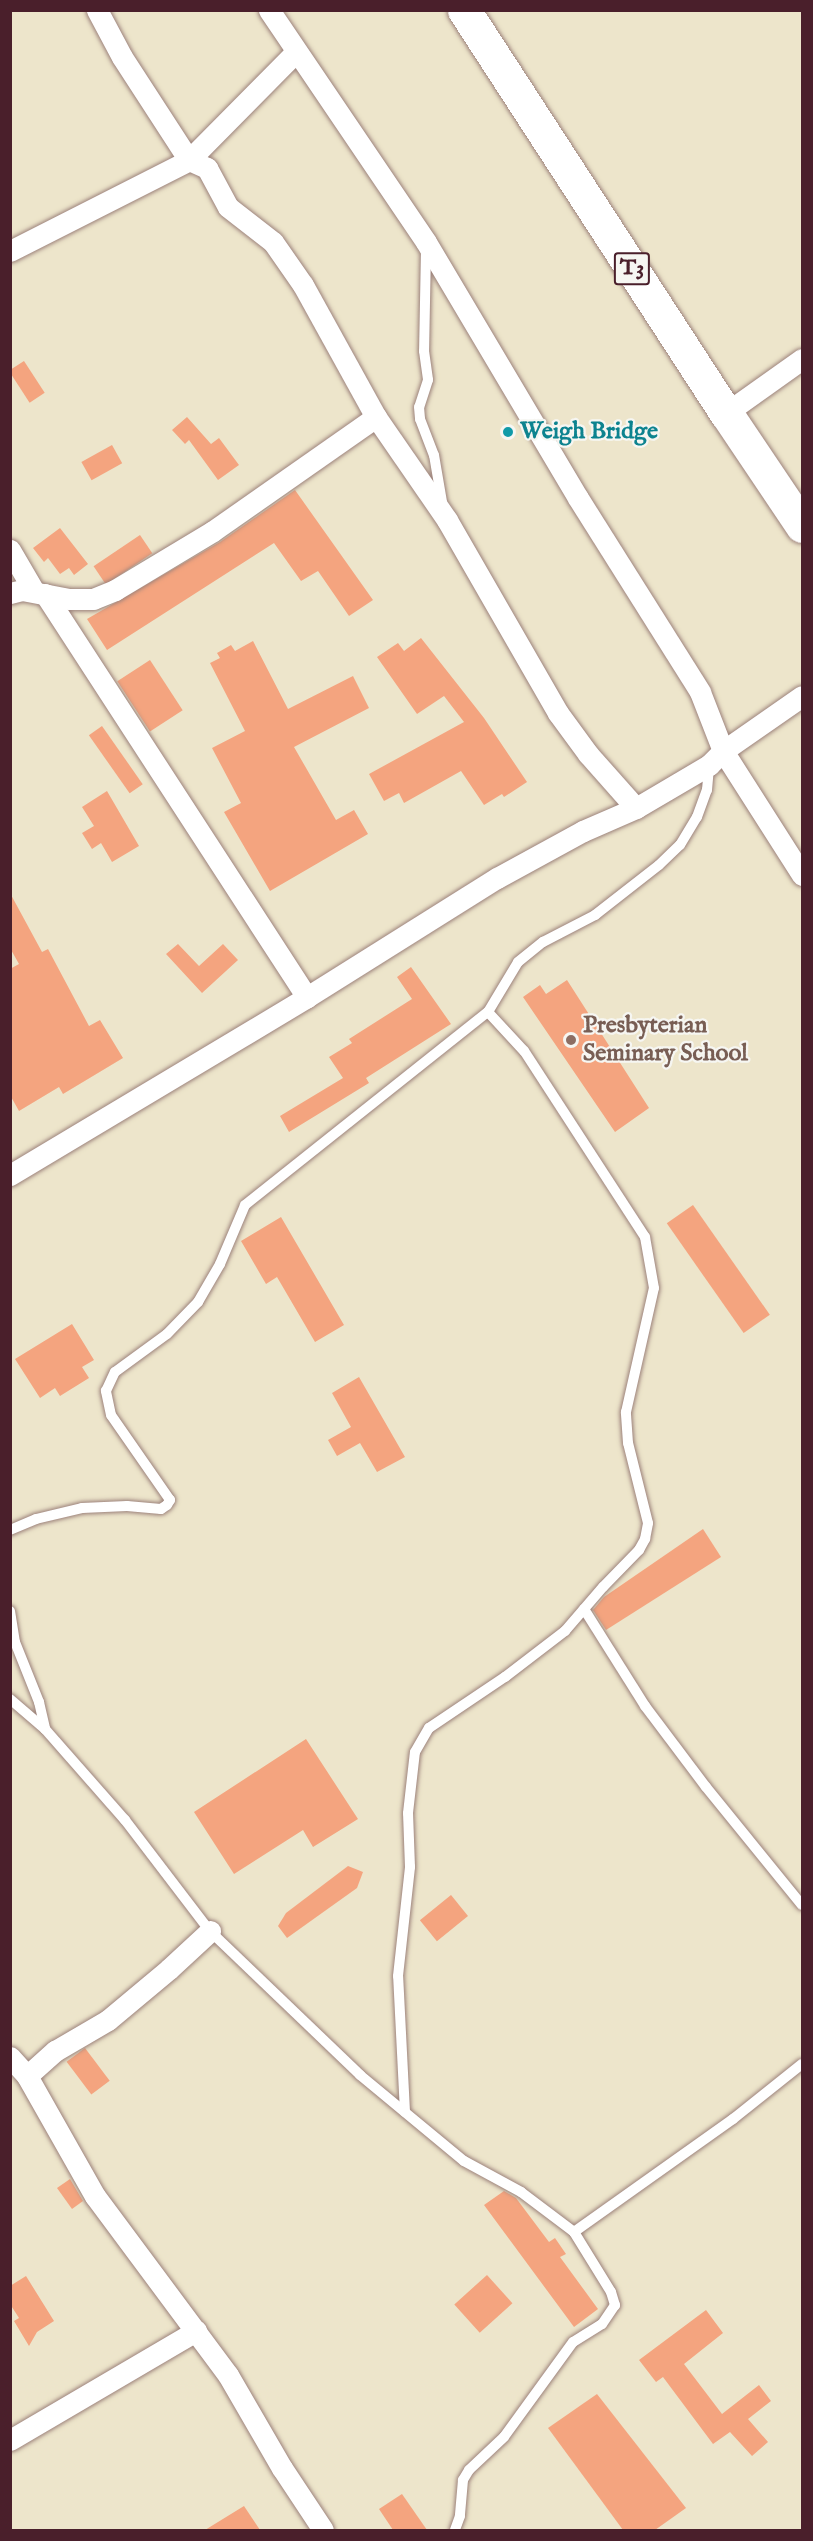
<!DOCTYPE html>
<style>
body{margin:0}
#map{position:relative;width:813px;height:2541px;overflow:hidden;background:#ede5cb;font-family:"IM FELL English",serif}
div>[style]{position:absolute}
.building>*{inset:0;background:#f4a47f;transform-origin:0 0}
.roads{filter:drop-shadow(0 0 2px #9c827b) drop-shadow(0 0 2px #9c827b)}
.lane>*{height:10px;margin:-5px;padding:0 5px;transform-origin:5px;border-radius:5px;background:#fff}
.street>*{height:21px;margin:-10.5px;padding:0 10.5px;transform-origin:10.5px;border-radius:10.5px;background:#fff}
.highway>*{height:33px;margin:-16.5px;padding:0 16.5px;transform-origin:16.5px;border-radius:16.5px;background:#fff}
.dots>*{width:16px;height:16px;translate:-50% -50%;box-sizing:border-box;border:3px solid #f6f6f2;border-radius:50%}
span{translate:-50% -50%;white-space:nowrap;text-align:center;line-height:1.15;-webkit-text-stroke:4.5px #f6f6f2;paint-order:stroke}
.shield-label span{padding:2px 4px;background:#f6f6f2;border:2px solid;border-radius:4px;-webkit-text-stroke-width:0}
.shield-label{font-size:22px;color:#4a1f2b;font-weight:700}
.culture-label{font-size:24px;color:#0d838f;font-weight:700}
.left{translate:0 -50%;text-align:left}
.education-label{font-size:24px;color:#785e54;font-weight:700}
.frame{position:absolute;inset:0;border:12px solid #4a1f2b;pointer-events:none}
</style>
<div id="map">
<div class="building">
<div style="left:24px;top:361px;width:38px;height:18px;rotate:57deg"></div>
<div style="clip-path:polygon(187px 417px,211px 444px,219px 438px,239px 465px,218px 480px,189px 440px,185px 444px,172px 430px)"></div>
<div style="left:112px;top:445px;width:21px;height:35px;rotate:61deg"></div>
<div style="clip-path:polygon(295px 490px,373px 600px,349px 616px,318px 571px,301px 581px,274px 543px,107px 650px,87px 619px,220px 542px)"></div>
<div style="clip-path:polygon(60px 528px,88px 564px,74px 575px,69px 568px,60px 574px,48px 558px,44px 562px,33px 548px)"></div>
<div style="left:140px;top:535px;width:22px;height:56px;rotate:56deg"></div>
<div style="clip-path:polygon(421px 638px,484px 718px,527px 782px,504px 797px,502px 794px,484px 805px,461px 771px,404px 803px,399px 793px,384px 801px,369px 774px,464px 722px,444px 696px,417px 714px,377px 657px,398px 643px,404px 651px)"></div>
<div style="clip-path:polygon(253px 641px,288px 709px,353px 676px,369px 708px,294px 747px,336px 820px,354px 810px,368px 834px,270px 891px,224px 812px,241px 803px,212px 748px,245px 731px,210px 663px,220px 658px,217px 653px,231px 645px,235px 651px)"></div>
<div style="left:150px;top:660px;width:60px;height:39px;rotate:57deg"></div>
<div style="left:102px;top:726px;width:71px;height:16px;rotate:55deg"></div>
<div style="clip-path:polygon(107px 791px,139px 846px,112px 862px,101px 843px,92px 849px,82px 833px,94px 826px,82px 807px)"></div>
<div style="clip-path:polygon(10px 893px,42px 952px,48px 949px,89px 1026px,100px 1020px,123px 1058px,63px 1094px,59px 1087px,19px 1111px,10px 1095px,10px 969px,19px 964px,10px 948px)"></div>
<div style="clip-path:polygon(178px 944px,199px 966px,223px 944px,238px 960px,202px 993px,166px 954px)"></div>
<div style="clip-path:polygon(411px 967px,451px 1024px,366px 1078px,369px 1083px,289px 1132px,280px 1116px,343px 1078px,329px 1057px,352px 1043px,349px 1039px,412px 999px,397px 977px)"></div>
<div style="clip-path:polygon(567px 980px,649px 1108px,615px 1132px,523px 997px,540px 985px,546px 994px)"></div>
<div style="left:693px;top:1205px;width:134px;height:32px;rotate:55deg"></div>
<div style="clip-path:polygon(281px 1217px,344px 1325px,315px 1342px,277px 1277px,266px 1284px,241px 1241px)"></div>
<div style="clip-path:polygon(72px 1324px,94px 1360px,82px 1367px,89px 1378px,60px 1396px,55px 1388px,40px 1398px,15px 1359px)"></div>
<div style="clip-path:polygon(359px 1377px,405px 1457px,377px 1472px,360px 1443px,337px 1456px,328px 1440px,351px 1427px,332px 1393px)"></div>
<div style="clip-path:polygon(703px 1529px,721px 1557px,606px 1630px,593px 1610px,604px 1597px)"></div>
<div style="clip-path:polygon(306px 1739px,358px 1819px,313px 1847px,303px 1830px,234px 1874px,194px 1812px)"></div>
<div style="clip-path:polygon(348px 1866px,363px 1872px,357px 1888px,287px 1938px,278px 1926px,286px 1913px)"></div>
<div style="left:451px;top:1895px;width:27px;height:40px;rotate:51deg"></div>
<div style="left:85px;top:2048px;width:41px;height:23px;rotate:53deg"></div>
<div style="clip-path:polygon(70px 2179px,83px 2201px,72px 2209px,57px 2188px)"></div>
<div style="clip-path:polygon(504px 2191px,516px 2198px,549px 2242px,555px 2238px,566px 2254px,560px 2257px,598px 2309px,574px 2327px,484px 2205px)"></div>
<div style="left:487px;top:2275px;width:38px;height:44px;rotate:48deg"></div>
<div style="clip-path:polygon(26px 2276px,54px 2321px,37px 2332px,29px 2346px,14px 2321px,19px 2318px,10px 2304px,10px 2286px)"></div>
<div style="clip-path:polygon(706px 2310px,723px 2333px,684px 2364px,722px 2414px,759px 2385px,771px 2401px,748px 2419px,768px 2442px,752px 2456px,730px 2432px,713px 2444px,663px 2377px,656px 2382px,639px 2360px)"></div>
<div style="clip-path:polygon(597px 2394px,686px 2508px,655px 2530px,623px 2530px,548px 2428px)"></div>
<div style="clip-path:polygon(402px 2494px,427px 2530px,393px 2530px,379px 2509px)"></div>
<div style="clip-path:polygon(244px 2506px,260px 2530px,205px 2530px)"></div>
</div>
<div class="roads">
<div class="lane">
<div style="left:426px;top:250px;width:101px;rotate:91.1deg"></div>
<div style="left:424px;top:351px;width:29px;rotate:82deg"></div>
<div style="left:428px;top:380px;width:28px;rotate:108deg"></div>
<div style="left:419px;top:407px;width:12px;rotate:85deg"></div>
<div style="left:420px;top:419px;width:39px;rotate:69deg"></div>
<div style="left:434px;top:455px;width:48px;rotate:80.3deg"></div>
<div style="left:10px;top:1530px;width:28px;rotate:-23deg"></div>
<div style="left:36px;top:1519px;width:47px;rotate:-13.4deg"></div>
<div style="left:82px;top:1508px;width:45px;rotate:-2.5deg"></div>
<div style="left:127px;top:1506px;width:34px;rotate:5deg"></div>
<div style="left:161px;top:1509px;width:7px;rotate:-34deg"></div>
<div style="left:167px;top:1505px;width:6px;rotate:-59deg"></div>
<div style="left:170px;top:1500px;width:103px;rotate:-124.8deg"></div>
<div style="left:111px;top:1415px;width:25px;rotate:-102deg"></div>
<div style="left:106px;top:1391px;width:21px;rotate:-65deg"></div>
<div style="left:115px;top:1372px;width:64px;rotate:-36.2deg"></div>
<div style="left:167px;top:1334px;width:45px;rotate:-45.9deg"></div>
<div style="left:198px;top:1302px;width:44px;rotate:-59.9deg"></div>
<div style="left:220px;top:1264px;width:64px;rotate:-67deg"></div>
<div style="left:245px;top:1205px;width:310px;rotate:-38.5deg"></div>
<div style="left:584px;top:1609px;width:115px;rotate:57.8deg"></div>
<div style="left:645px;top:1706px;width:101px;rotate:53deg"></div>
<div style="left:706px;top:1787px;width:152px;rotate:50.9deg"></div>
<div style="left:10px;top:1611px;width:31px;rotate:81deg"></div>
<div style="left:15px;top:1642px;width:65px;rotate:68.2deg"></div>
<div style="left:39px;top:1702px;width:28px;rotate:77deg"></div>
<div style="left:10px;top:1699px;width:46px;rotate:40.6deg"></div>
<div style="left:45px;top:1729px;width:121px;rotate:48.7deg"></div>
<div style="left:125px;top:1820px;width:140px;rotate:52.6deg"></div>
<div style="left:210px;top:1931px;width:208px;rotate:43.8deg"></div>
<div style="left:360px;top:2075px;width:135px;rotate:39.6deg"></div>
<div style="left:464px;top:2161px;width:65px;rotate:28.5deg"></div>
<div style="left:521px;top:2192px;width:66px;rotate:37deg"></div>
<div style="left:574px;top:2232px;width:70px;rotate:58.3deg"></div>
<div style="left:611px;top:2292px;width:14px;rotate:73deg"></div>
<div style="left:615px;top:2305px;width:23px;rotate:124deg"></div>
<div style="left:602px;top:2324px;width:34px;rotate:148deg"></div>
<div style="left:573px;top:2342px;width:117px;rotate:126deg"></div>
<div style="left:504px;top:2437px;width:48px;rotate:136.7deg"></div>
<div style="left:469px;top:2470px;width:12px;rotate:121deg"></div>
<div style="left:463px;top:2480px;width:36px;rotate:95deg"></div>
<div style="left:460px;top:2516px;width:15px;rotate:110deg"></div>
<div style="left:405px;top:2112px;width:136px;rotate:-92.9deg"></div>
<div style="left:398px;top:1976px;width:110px;rotate:-83.7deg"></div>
<div style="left:410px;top:1867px;width:54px;rotate:-92.1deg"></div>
<div style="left:408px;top:1813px;width:61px;rotate:-83.5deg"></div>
<div style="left:415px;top:1752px;width:28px;rotate:-60deg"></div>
<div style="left:429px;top:1728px;width:92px;rotate:-33.9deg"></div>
<div style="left:505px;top:1677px;width:76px;rotate:-37.5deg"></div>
<div style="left:565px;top:1631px;width:58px;rotate:-49.2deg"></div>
<div style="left:603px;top:1587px;width:52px;rotate:-45.8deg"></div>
<div style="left:639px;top:1550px;width:13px;rotate:-61deg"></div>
<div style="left:645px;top:1539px;width:16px;rotate:-79deg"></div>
<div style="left:648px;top:1523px;width:82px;rotate:-104deg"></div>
<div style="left:628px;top:1443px;width:31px;rotate:-94deg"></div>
<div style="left:626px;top:1412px;width:127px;rotate:-77.3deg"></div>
<div style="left:654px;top:1288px;width:52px;rotate:-100deg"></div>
<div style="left:645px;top:1237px;width:222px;rotate:-123deg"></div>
<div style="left:524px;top:1051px;width:53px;rotate:-132.7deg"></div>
<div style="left:488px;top:1012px;width:58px;rotate:-59deg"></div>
<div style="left:518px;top:962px;width:32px;rotate:-39deg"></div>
<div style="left:543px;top:942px;width:59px;rotate:-27.4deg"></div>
<div style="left:595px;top:915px;width:81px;rotate:-38deg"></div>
<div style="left:659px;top:865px;width:29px;rotate:-44deg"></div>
<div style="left:680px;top:845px;width:33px;rotate:-59deg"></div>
<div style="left:697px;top:817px;width:29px;rotate:-70deg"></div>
<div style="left:707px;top:790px;width:24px;rotate:-85deg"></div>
<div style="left:574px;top:2232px;width:195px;rotate:-35.4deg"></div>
<div style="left:733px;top:2119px;width:88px;rotate:-38.6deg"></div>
</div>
<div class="street">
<div style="left:97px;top:10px;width:53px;rotate:62deg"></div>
<div style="left:122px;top:57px;width:123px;rotate:57deg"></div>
<div style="left:189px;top:160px;width:20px;rotate:24deg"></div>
<div style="left:207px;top:168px;width:44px;rotate:61.7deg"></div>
<div style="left:228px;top:207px;width:57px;rotate:37.9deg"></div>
<div style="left:273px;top:242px;width:52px;rotate:55.1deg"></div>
<div style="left:303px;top:285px;width:151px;rotate:61.1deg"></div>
<div style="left:376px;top:417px;width:125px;rotate:55.4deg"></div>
<div style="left:447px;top:520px;width:223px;rotate:60.1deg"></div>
<div style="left:558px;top:713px;width:51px;rotate:53.8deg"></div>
<div style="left:588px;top:754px;width:72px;rotate:48.4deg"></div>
<div style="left:269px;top:10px;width:280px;rotate:55.9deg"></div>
<div style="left:426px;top:242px;width:298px;rotate:59.3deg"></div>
<div style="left:578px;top:498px;width:229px;rotate:57.8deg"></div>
<div style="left:700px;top:692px;width:63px;rotate:68.7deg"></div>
<div style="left:723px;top:751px;width:147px;rotate:57.5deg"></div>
<div style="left:10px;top:251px;width:201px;rotate:-26.9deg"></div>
<div style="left:189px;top:160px;width:152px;rotate:-45.3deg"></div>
<div style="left:726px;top:413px;width:93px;rotate:-35.4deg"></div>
<div style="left:10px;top:550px;width:48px;rotate:59.7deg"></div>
<div style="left:10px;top:593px;width:12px;rotate:-14deg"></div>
<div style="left:22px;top:590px;width:48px;rotate:10.8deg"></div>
<div style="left:69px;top:599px;width:24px"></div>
<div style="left:93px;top:599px;width:24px;rotate:-22deg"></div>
<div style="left:115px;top:590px;width:114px;rotate:-31deg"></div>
<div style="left:213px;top:531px;width:199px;rotate:-35deg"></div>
<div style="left:45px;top:594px;width:481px;rotate:57deg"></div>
<div style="left:10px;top:1175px;width:346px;rotate:-30.9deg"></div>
<div style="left:307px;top:997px;width:224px;rotate:-32.1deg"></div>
<div style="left:497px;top:878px;width:98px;rotate:-28.7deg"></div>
<div style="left:583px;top:831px;width:58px;rotate:-23.5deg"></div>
<div style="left:636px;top:808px;width:85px;rotate:-30.5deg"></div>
<div style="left:709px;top:765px;width:20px;rotate:-45deg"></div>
<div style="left:723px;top:751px;width:96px;rotate:-34.8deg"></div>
<div style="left:10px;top:2057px;width:25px;rotate:48deg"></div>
<div style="left:27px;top:2076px;width:138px;rotate:60.5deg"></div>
<div style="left:95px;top:2196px;width:223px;rotate:53.4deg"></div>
<div style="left:228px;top:2375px;width:108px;rotate:59.9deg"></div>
<div style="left:282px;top:2468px;width:74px;rotate:56.5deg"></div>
<div style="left:27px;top:2076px;width:38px;rotate:-42deg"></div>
<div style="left:55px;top:2051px;width:61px;rotate:-30.3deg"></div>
<div style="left:108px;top:2020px;width:80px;rotate:-39.9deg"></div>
<div style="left:169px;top:1969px;width:56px;rotate:-42.8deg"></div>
<div style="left:10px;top:2440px;width:216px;rotate:-30.4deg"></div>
</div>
<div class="highway">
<div style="left:464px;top:10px;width:481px;rotate:57deg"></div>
<div style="left:726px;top:413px;width:136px;rotate:56.1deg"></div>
</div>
</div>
<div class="dots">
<div style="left:508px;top:432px;background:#0f9aa8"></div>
<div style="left:571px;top:1040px;background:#8d6e63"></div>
</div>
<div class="shield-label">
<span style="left:632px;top:269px">T3</span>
</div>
<div class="culture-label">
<span class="left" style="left:520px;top:432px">Weigh Bridge</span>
</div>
<div class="education-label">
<span class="left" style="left:583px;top:1040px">Presbyterian<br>Seminary School</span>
</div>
<div class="frame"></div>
</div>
